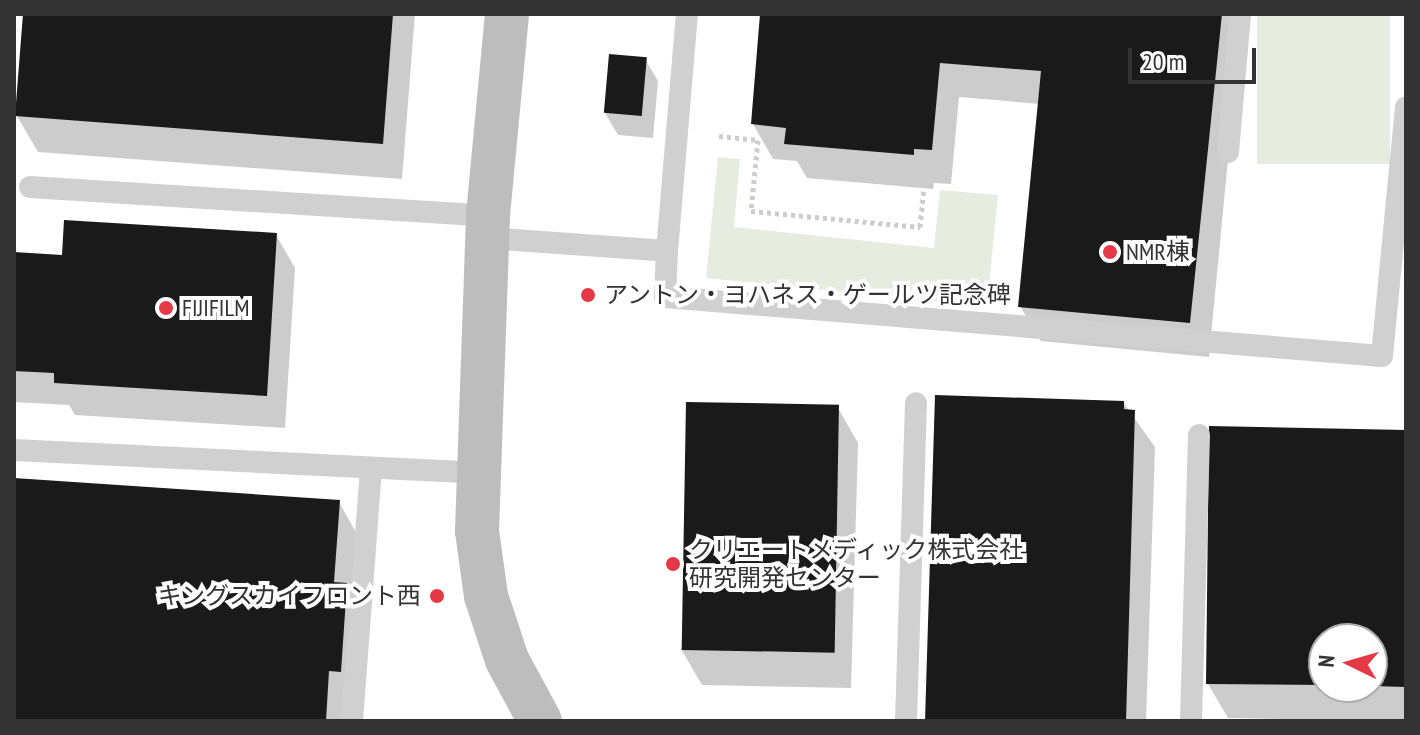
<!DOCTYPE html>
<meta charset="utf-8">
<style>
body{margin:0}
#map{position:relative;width:1420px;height:735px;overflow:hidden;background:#fff;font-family:"PT Sans Narrow","Noto Sans JP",sans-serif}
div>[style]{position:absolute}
.green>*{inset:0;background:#e6ecdf;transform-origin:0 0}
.shadow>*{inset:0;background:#0003}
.building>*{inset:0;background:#1a1a1a;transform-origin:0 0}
.path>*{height:5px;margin-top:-2.5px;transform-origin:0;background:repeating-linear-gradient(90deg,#cdcdcd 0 4px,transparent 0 8px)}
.lane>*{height:22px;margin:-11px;padding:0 11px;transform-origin:11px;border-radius:11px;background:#d0d0d0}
.secondary>*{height:44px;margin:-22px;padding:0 22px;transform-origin:22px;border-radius:22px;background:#bdbdbd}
.dots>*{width:22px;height:22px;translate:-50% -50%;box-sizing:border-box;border:4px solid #fff;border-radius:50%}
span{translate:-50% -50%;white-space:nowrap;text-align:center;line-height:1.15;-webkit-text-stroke:8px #fff;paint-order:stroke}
.poi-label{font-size:24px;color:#333}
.left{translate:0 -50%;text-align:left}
.right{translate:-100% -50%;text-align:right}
.frame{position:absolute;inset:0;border:16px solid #333;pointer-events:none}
.north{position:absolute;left:1308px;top:623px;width:80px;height:80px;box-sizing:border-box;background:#fff;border:2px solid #adadad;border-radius:50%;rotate:275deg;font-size:22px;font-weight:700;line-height:32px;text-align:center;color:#333}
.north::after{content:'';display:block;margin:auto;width:28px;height:36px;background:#e63946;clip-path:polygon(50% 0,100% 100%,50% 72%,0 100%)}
.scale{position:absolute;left:1128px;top:48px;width:128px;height:36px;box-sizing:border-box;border:4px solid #333;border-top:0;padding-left:10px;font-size:24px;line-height:28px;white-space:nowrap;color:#333;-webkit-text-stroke:6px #fff;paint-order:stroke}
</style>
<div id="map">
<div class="green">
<div style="left:1257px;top:14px;width:133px;height:150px"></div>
<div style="clip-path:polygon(718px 157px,740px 159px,734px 227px,934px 248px,940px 190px,998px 195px,987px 306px,706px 278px)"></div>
</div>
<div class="shadow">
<div style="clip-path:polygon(25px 14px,415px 14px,402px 179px,38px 152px,17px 116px)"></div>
<div style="clip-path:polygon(762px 14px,1242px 14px,1209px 357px,1041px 341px,1020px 306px,1040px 104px,959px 97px,951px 184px,934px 183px,933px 189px,807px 178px,797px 161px,773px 159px,753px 124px)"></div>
<div style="clip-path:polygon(645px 59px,658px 81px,653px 138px,618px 135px,605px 113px)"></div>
<div style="clip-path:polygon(276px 235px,295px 268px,285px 428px,75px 415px,69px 405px,14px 402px,14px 254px,64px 257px)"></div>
<div style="clip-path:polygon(1123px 402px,1155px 447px,1146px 721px,927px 721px)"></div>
<div style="clip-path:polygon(838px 408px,858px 443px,851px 688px,702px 685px,681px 649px)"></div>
<div style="clip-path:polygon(evenodd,1406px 432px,1406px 721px,1228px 718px,1208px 684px,1406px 432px,1324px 639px,1372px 639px,1372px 687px,1324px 687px,1324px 639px)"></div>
<div style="clip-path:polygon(14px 480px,339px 502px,359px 538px,348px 721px,14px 721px)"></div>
</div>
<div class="building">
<div style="clip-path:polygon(23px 14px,393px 14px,383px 144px,15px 116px)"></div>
<div style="clip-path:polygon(760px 14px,1222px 14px,1190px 323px,1018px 307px,1041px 71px,940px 63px,932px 150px,914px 149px,914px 155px,784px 144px,786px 128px,751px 124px)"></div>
<div style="left:609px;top:54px;width:38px;height:59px;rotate:5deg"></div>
<div style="clip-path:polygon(64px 220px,277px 233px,267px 396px,54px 383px,54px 373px,14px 371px,14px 252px,62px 255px)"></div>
<div style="clip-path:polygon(935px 395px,1124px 401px,1124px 409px,1135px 410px,1126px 721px,925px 721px)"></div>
<div style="left:686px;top:402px;width:153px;height:248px;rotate:1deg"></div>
<div style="clip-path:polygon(1209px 426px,1406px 430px,1406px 687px,1372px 686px,1372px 639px,1324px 639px,1324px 685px,1206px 684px)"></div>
<div style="clip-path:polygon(14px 478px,340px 500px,334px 582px,347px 583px,341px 672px,329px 671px,326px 721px,14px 721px)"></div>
</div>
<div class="path">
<div style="left:719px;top:136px;width:39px;rotate:6deg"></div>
<div style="left:758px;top:140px;width:71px;rotate:95.6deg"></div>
<div style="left:751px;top:211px;width:170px;rotate:5.4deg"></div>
<div style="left:920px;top:227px;width:50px;rotate:-84.3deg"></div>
</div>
<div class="lane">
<div style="left:1228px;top:152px;width:139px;rotate:-85deg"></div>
<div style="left:30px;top:187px;width:459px;rotate:3.6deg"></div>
<div style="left:487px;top:238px;width:180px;rotate:4.1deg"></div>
<div style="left:667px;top:251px;width:238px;rotate:-85.2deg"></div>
<div style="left:667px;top:251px;width:46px;rotate:92.5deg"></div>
<div style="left:665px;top:297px;width:719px;rotate:4.7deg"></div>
<div style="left:1382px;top:356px;width:250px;rotate:-84.5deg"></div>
<div style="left:14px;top:450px;width:464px;rotate:2.8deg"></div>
<div style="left:352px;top:721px;width:253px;rotate:-85.7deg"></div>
<div style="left:906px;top:721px;width:318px;rotate:-88.2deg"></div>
<div style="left:1191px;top:721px;width:286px;rotate:-88.4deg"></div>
</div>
<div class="secondary">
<div style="left:507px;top:14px;width:203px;rotate:95.4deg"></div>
<div style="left:488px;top:216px;width:315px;rotate:92deg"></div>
<div style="left:477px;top:531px;width:66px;rotate:82.1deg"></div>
<div style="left:486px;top:596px;width:67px;rotate:71.8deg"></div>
<div style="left:507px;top:660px;width:69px;rotate:61.6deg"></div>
</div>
<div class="dots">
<div style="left:1110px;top:252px;background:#e63946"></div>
<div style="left:588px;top:295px;background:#e63946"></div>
<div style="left:166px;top:308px;background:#e63946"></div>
<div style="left:673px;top:564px;background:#e63946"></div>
<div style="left:437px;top:596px;background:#e63946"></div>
</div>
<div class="poi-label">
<span class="left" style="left:1126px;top:252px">NMR棟</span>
<span class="left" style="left:604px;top:295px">アントン・ヨハネス・ゲールツ記念碑</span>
<span class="left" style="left:182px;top:308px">FIJIFILM</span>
<span class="left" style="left:689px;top:564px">クリエートメディック株式会社<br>研究開発センター</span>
<span class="right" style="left:421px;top:596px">キングスカイフロント西</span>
</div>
<div class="frame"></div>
<div class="north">N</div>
<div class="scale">20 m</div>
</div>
